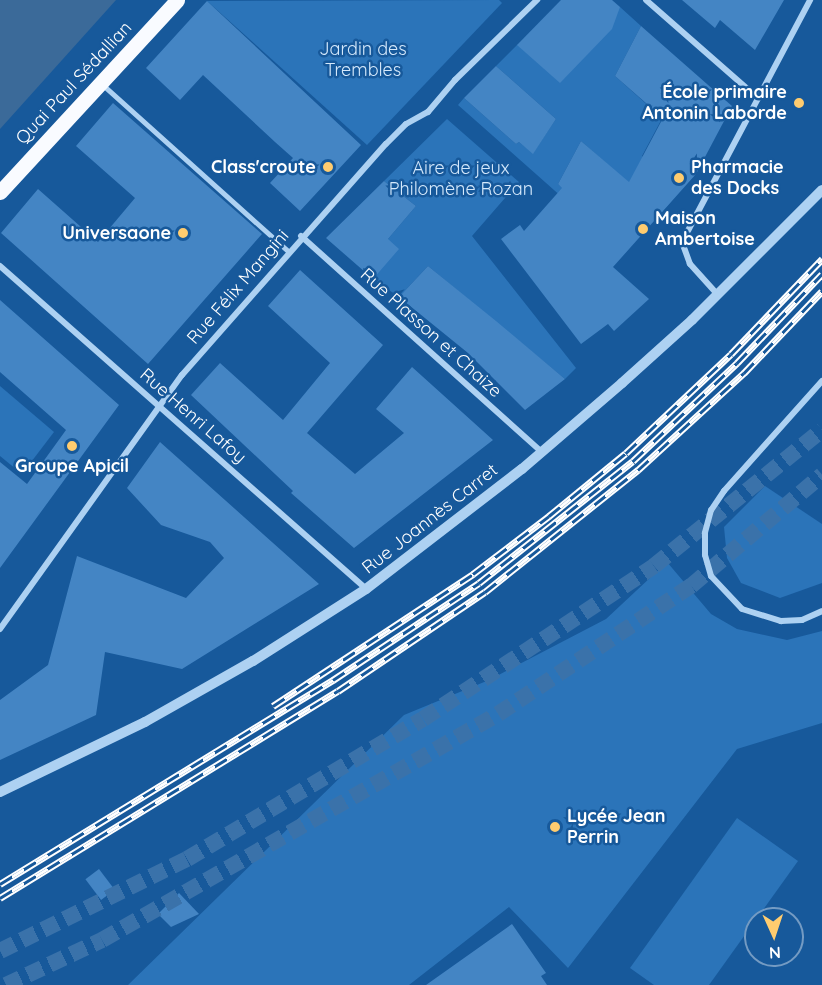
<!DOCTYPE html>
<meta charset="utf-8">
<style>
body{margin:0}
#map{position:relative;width:822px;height:985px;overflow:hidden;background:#17599b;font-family:Quicksand,sans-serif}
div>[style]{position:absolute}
.green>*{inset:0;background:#2b74b9}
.water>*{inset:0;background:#3b6a99}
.building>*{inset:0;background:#4485c4;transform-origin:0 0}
.trunk-tunnel>*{height:16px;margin-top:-8px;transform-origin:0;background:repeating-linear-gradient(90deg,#3a72aa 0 16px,transparent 0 24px)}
.service>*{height:4.5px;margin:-2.25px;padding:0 2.25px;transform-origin:2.25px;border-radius:2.25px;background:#add1f2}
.minor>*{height:6px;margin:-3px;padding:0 3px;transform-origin:3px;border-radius:3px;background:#add1f2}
.tertiary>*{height:10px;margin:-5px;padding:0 5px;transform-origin:5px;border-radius:5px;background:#add1f2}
.primary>*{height:15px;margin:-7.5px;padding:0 7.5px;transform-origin:7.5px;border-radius:7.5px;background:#f9fbff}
.rail>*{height:7px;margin-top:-3.5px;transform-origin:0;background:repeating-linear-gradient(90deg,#17599b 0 14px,#fff 0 28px);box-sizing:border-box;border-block:2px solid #fff}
.dots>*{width:16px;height:16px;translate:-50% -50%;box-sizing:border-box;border:3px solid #17599b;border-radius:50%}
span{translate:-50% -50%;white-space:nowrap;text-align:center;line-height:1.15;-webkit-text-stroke:5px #17599b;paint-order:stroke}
.park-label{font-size:18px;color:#d5e9fc}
.street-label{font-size:18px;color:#fff}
.poi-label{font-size:18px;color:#fff;font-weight:700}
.right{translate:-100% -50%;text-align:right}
.left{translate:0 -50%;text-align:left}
.north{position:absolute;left:744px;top:907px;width:60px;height:60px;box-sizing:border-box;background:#17599b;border:2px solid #749bc3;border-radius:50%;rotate:177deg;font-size:16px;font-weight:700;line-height:24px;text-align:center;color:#fff}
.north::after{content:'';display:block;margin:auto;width:21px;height:27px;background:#ffcc6f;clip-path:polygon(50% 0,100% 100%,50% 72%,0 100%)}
</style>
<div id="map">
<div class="green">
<div style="clip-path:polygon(499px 0,502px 3px,367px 145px,207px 1px)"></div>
<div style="clip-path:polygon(620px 7px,641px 26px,615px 76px,652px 109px,666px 111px,642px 156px,680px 191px,662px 212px,581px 141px,558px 184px,630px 247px,625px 253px,458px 105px,464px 98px,516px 144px,519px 142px,533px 153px,556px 119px,496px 66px,517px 45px)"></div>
<div style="clip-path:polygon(447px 119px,519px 182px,472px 236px,576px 368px,565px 379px,428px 266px,399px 297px,373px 279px,388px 239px,416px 206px,384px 181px)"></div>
<div style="clip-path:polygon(0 386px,54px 432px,22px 474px,0 456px)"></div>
<div style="clip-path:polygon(765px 486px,822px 524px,822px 583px,780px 598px,741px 583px,727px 558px,724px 527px)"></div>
<div style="clip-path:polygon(667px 562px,711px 614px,737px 629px,787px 640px,822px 631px,822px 723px,737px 749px,568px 968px,509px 907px,409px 985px,128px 985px,404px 715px,489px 680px,606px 619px)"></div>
<div style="clip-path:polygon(737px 818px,798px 861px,709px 985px,654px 985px,630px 968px)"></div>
</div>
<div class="water">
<div style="clip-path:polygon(0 0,116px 0,0 129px)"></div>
</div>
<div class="building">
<div style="clip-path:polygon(561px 0,612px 0,620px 7px,612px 29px,560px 83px,517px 45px)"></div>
<div style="clip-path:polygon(682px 0,784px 0,755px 50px,720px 20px,715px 28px)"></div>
<div style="clip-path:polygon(207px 1px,361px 145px,300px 211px,270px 183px,293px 158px,275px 142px,203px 75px,180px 100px,146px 68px)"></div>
<div style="clip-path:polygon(641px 26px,732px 106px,696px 174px,613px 267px,649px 299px,614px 331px,608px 324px,581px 344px,501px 239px,520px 225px,524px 231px,562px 188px,558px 184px,581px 141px,629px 182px,663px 118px,615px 76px)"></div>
<div style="clip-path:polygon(496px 66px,556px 119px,533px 154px,519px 142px,516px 144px,464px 98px)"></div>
<div style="clip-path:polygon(113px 103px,262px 234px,148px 364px,1px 233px,38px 189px,98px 242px,135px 198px,76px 146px)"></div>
<div style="clip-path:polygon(384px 181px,416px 206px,388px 239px,399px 249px,373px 279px,326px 238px)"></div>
<div style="clip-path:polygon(428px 266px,496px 321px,565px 379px,525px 410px,468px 353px,399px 297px)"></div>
<div style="clip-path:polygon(300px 270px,383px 345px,307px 433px,355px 474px,404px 433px,376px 409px,412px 367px,493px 440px,354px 548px,291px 493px,293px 491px,191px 395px,220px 363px,283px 420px,330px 363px,268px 306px)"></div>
<div style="clip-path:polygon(0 300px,119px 405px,0 568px,0 462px,27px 484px,66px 430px,0 372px)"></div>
<div style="clip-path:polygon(160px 442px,319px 584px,182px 669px,105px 652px,96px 715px,0 760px,0 700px,48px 665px,77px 556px,186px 598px,224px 558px,210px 542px,161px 525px,127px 488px)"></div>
<div style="left:99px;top:869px;width:26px;height:17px;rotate:53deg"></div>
<div style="clip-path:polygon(179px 893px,199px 914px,171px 927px,158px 914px)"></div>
<div style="clip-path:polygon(512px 924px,546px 973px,541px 976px,547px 985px,426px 985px)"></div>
</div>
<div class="trunk-tunnel">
<div style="left:0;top:951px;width:208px;rotate:-26.2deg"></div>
<div style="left:187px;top:859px;width:274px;rotate:-30.7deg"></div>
<div style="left:423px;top:719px;width:277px;rotate:-33.5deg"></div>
<div style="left:654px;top:566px;width:216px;rotate:-39deg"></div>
<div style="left:6px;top:985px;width:106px;rotate:-25.1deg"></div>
<div style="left:102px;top:940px;width:456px;rotate:-29.7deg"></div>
<div style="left:498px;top:714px;width:232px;rotate:-33.6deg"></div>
<div style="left:691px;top:586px;width:172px;rotate:-40.3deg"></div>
</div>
<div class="service">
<div style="left:102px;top:84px;width:250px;rotate:41.9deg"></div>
</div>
<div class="minor">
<div style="left:646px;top:0;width:149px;rotate:41.2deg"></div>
<div style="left:301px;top:236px;width:324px;rotate:41.9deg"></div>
<div style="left:0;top:266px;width:488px;rotate:41.4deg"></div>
<div style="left:718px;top:295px;width:42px;rotate:-132.1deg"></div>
<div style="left:690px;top:264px;width:23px;rotate:-110deg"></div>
<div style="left:682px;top:242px;width:274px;rotate:-62.1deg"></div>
<div style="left:822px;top:381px;width:147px;rotate:131.7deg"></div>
<div style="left:724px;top:491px;width:23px;rotate:124deg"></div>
<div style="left:711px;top:510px;width:24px;rotate:105deg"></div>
<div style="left:705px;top:533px;width:22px;rotate:90deg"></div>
<div style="left:705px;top:555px;width:22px;rotate:74deg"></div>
<div style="left:711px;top:576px;width:45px;rotate:46.8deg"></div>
<div style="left:742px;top:609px;width:41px;rotate:17.1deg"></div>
<div style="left:781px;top:621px;width:21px;rotate:-3deg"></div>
<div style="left:802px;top:620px;width:22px;rotate:-24deg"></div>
<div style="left:0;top:629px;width:312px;rotate:-54.4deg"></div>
<div style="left:182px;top:375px;width:308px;rotate:-48.6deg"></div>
<div style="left:386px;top:144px;width:28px;rotate:-45deg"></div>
<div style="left:406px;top:124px;width:25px;rotate:-29deg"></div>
<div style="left:428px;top:112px;width:42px;rotate:-49.8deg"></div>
<div style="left:455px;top:80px;width:115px;rotate:-44.3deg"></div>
</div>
<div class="tertiary">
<div style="left:0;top:792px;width:161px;rotate:-25.8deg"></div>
<div style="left:145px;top:722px;width:124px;rotate:-29.5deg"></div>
<div style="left:253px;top:661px;width:134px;rotate:-32.5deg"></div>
<div style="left:366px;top:589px;width:197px;rotate:-37.6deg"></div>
<div style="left:522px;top:469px;width:132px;rotate:-40.7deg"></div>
<div style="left:622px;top:383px;width:94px;rotate:-42deg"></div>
<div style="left:692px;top:320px;width:184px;rotate:-45deg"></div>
</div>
<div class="primary">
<div style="left:0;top:192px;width:261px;rotate:-47.3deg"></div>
</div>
<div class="rail">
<div style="left:273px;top:706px;width:240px;rotate:-33.4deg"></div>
<div style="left:473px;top:574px;width:96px;rotate:-37.3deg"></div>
<div style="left:549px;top:516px;width:99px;rotate:-39.3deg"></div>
<div style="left:626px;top:453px;width:144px;rotate:-43.3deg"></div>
<div style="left:731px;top:354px;width:132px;rotate:-46.2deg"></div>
<div style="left:0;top:884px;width:391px;rotate:-31.5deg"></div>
<div style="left:333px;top:680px;width:175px;rotate:-33.6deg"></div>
<div style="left:479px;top:583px;width:196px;rotate:-38.4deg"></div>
<div style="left:633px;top:461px;width:143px;rotate:-43.3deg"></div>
<div style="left:737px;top:363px;width:123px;rotate:-46.3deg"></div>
<div style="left:0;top:898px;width:396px;rotate:-31.5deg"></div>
<div style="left:338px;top:691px;width:177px;rotate:-34deg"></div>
<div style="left:485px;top:592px;width:196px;rotate:-38.6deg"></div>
<div style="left:638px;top:470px;width:144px;rotate:-42.5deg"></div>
<div style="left:744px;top:373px;width:113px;rotate:-46.4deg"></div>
</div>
<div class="dots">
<div style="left:799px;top:103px;background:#ffcc6f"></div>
<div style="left:328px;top:167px;background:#ffcc6f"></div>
<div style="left:679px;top:178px;background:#ffcc6f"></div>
<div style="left:643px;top:229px;background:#ffcc6f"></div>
<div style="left:183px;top:233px;background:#ffcc6f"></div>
<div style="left:72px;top:446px;background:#ffcc6f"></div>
<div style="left:555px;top:827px;background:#ffcc6f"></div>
</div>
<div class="park-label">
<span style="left:363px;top:60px">Jardin des<br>Trembles</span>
<span style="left:461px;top:179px">Aire de jeux<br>Philomène Rozan</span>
</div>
<div class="street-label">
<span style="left:74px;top:83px;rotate:-47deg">Quai Paul Sédallian</span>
<span style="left:238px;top:287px;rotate:-49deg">Rue Félix Mangini</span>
<span style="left:431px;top:333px;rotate:42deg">Rue Plasson et Chaize</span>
<span style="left:193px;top:416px;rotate:41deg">Rue Henri Lafoy</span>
<span style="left:430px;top:519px;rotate:-38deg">Rue Joannès Carret</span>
</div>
<div class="poi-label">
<span class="right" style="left:787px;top:103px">École primaire<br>Antonin Laborde</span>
<span class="right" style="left:316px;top:167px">Class'croute</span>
<span class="left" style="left:691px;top:178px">Pharmacie<br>des Docks</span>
<span class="left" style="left:655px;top:229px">Maison<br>Ambertoise</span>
<span class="right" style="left:171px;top:233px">Universaone</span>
<span style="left:72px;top:466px">Groupe Apicil</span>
<span class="left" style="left:567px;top:827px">Lycée Jean<br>Perrin</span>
</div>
<div class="north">N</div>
</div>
